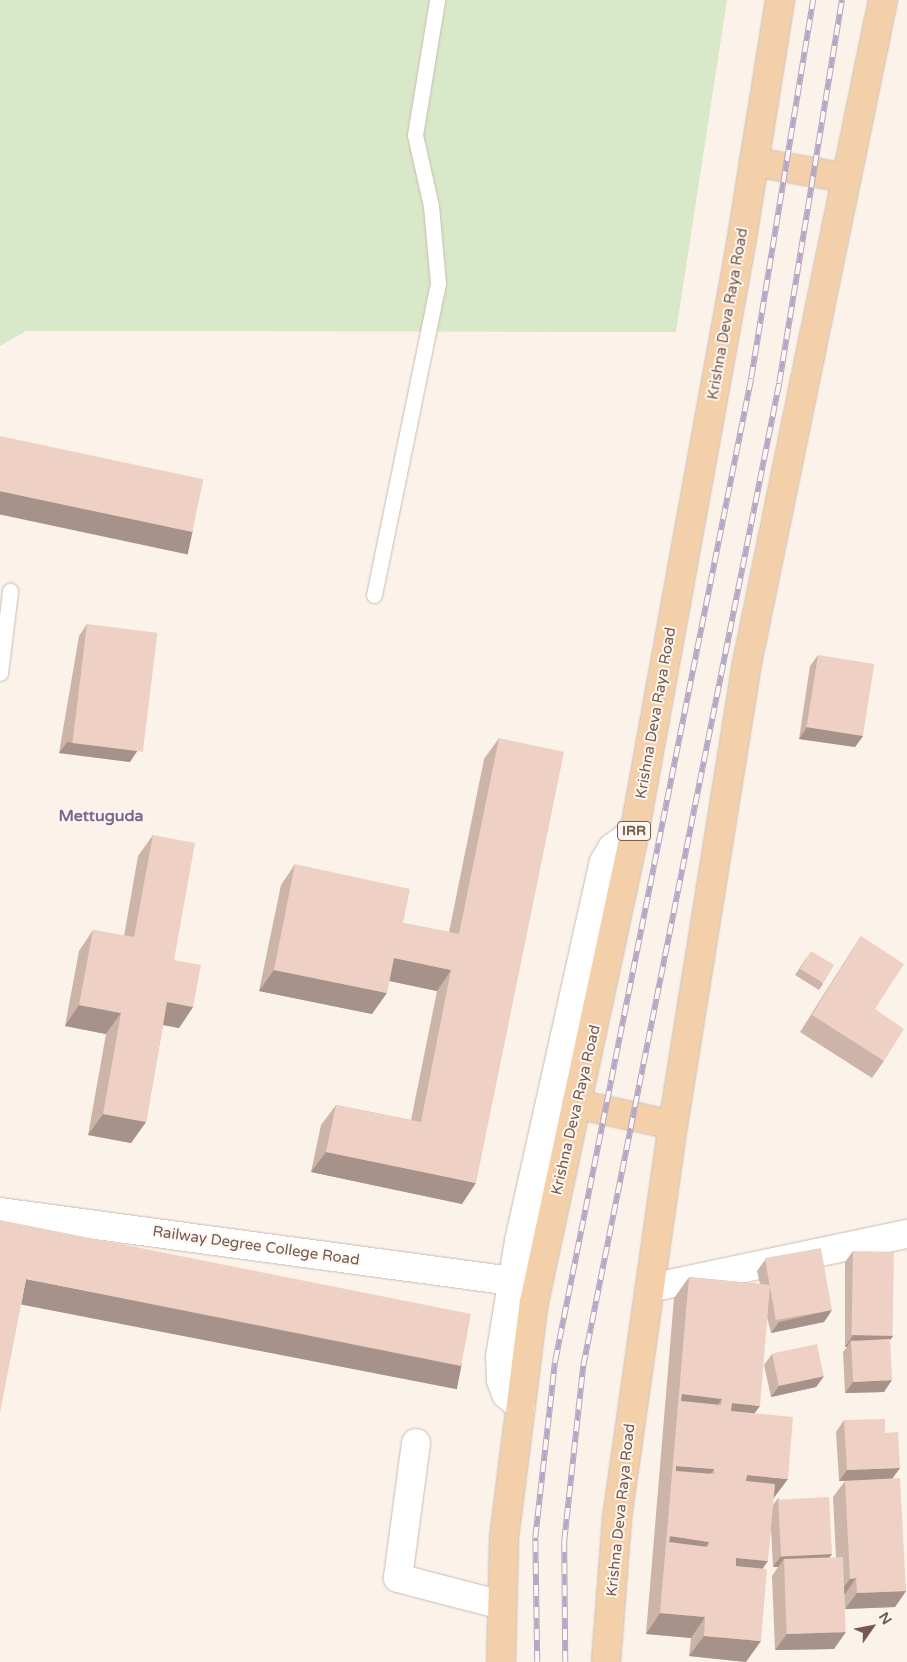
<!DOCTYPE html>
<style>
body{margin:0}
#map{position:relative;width:907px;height:1662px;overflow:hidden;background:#fbf3ea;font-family:"Varela Round",sans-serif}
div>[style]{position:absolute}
.green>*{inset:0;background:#d8e8c9}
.roads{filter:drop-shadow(0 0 1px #ccbab1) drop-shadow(0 0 1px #ccbab1)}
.lane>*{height:15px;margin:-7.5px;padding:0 7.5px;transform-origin:7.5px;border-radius:7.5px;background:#fff}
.street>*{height:28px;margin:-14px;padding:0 14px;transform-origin:14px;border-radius:14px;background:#fff}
.secondary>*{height:28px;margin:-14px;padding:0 14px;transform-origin:14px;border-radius:14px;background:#fff}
.primary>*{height:28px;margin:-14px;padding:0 14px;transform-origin:14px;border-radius:14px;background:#f3d0a9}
.rail>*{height:5.5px;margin-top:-2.75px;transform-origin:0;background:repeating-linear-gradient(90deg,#fef7f0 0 11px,#b5a8c4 0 22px);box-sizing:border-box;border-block:1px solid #b5a8c4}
.wall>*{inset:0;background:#cdb4a9}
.shaded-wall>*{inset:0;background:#a79289;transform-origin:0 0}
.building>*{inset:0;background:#eed1c4;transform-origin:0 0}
span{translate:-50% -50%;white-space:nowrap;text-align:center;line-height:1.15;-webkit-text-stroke:4px #fef7f0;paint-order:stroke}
.shield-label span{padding:1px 4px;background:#fef7f0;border:1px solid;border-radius:4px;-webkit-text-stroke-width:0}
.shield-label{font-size:14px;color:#73594f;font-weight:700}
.street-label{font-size:15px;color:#73594f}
.neighbourhood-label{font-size:16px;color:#7e678f;font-weight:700}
.north{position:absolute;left:847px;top:1602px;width:50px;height:50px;-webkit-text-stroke:4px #fef7f0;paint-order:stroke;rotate:57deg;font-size:14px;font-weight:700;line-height:20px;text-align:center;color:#73594f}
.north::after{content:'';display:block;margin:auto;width:18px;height:22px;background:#73594f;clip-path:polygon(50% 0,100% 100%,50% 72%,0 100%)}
</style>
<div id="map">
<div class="green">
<div style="clip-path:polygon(0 0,727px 0,676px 332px,26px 331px,0 346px)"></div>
</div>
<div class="roads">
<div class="lane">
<div style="left:374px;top:595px;width:318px;rotate:-78.4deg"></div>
<div style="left:438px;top:283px;width:77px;rotate:-95.2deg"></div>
<div style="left:431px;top:206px;width:73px;rotate:-102.7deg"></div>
<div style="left:415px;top:135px;width:137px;rotate:-80.7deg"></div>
<div style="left:0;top:673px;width:83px;rotate:-83deg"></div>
</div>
<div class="street">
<div style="left:0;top:1212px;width:517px;rotate:7.68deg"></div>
<div style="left:650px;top:1288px;width:263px;rotate:-11.9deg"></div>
<div style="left:416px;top:1443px;width:136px;rotate:97.6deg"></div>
<div style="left:398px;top:1578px;width:107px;rotate:14.6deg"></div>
</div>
<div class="secondary">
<div style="left:521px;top:1407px;width:20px;rotate:-139deg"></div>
<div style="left:506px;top:1394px;width:15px;rotate:-110deg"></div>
<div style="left:501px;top:1380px;width:23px;rotate:-92deg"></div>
<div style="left:500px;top:1357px;width:118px;rotate:-80.7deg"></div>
<div style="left:519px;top:1241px;width:388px;rotate:-77.4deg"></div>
<div style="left:604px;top:862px;width:16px;rotate:-60deg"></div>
<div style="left:612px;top:848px;width:27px;rotate:-36deg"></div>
</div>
<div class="primary">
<div style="left:754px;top:162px;width:94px;rotate:9.8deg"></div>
<div style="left:576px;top:1104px;width:99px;rotate:12.2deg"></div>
<div style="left:501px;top:1662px;width:124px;rotate:-88.6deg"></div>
<div style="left:504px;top:1538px;width:238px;rotate:-82.8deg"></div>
<div style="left:534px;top:1302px;width:484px;rotate:-77.9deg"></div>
<div style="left:635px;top:829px;width:595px;rotate:-79.73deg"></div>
<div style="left:741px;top:244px;width:247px;rotate:-80.9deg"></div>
<div style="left:606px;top:1662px;width:144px;rotate:-85.6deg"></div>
<div style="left:617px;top:1518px;width:397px;rotate:-81.9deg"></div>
<div style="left:673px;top:1125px;width:463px;rotate:-80.9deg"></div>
<div style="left:746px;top:668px;width:682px;rotate:-78.41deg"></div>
</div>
</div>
<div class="rail">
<div style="left:537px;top:1662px;width:124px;rotate:-90.9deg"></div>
<div style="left:535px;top:1538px;width:178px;rotate:-83.6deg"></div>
<div style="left:555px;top:1361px;width:1002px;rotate:-78.72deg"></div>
<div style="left:751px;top:378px;width:383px;rotate:-80.7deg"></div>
<div style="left:565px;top:1662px;width:121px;rotate:-90.5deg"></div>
<div style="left:564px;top:1541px;width:176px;rotate:-83.8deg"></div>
<div style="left:583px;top:1366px;width:1002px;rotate:-78.72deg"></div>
<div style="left:779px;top:383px;width:388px;rotate:-80.7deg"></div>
</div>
<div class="wall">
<div style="clip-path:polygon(87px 624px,130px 762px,59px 753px,79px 636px)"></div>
<div style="clip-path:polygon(818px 655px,863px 736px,855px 747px,799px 739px,810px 666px)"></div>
<div style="clip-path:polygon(499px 738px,462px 1204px,311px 1172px,321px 1125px,336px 1105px,411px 1120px,437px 991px,389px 981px,372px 1014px,259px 991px,281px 885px,295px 864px,403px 923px,449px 932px,484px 759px)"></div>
<div style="clip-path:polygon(153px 835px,174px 960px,193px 1007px,179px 1028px,163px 1025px,146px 1122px,131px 1143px,88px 1135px,106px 1034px,65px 1026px,79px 951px,93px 930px,124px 936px,138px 856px)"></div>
<div style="clip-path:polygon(861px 936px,884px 1061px,872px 1078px,800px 1032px,850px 953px)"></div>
<div style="clip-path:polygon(807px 957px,823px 984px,819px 990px,795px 975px)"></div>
<div style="clip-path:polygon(853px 1251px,893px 1336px,890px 1340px,884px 1392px,845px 1393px,843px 1352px,847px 1347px,845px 1347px,845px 1262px)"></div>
<div style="clip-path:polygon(765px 1260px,832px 1310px,824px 1322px,771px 1333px,767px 1317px,755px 1413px,773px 1499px,773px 1505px,778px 1498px,832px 1554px,829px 1558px,836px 1558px,833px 1497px,845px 1481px,839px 1481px,836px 1432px,844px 1420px,885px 1433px,900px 1468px,892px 1479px,906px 1591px,895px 1607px,845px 1609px,844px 1594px,834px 1649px,775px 1650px,772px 1576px,778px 1567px,773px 1567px,771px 1530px,763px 1568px,746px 1662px,689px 1656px,691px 1638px,646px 1634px,674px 1298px,689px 1277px,760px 1284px,757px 1271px)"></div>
<div style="clip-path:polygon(772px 1354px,824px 1376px,816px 1387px,771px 1397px,764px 1365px)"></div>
</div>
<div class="shaded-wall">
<div style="left:0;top:490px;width:197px;height:24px;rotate:12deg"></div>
<div style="clip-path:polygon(807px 727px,863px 736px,855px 747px,799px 739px)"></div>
<div style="clip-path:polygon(67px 742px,138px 750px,130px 762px,59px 753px)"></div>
<div style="clip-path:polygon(394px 958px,451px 970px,437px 991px,380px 979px)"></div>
<div style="clip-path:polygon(274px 970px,387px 993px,372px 1014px,259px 991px)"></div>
<div style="clip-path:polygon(167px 1002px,193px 1007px,179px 1028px,153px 1023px)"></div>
<div style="clip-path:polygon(79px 1005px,121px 1013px,106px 1034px,65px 1026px)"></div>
<div style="clip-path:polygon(103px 1114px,146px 1122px,131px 1143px,88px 1135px)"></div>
<div style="clip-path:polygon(326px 1152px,476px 1183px,462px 1204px,311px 1172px)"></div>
<div style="left:26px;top:1279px;width:444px;height:26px;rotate:11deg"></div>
<div style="clip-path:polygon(832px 1310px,824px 1322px,771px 1333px,779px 1322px)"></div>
<div style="clip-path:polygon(853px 1335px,893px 1336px,885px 1347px,851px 1340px,847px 1347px,845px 1347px)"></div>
<div style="clip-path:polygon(824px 1376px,816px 1387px,771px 1397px,779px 1386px)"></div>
<div style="clip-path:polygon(892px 1380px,884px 1392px,845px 1393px,853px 1382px)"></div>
<div style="clip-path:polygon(682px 1394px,722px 1399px,707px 1420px,677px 1416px)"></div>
<div style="clip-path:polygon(732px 1403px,760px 1406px,745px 1426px,717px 1424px)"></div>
<div style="clip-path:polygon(676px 1466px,714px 1469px,700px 1490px,671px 1488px)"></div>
<div style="clip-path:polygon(900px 1468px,892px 1479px,839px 1481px,847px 1470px)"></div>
<div style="clip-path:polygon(747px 1475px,788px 1479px,773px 1499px,732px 1495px)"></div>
<div style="clip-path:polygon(670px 1536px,709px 1542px,694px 1562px,665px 1558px)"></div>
<div style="clip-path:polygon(832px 1554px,824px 1565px,784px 1559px,778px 1567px,773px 1567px,781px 1556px)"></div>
<div style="clip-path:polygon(736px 1558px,768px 1561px,753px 1582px,722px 1579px)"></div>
<div style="clip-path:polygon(856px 1578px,845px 1594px,838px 1595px,850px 1579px)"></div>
<div style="clip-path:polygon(906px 1591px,895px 1607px,845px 1609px,857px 1593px)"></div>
<div style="clip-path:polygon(660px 1613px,705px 1617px,691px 1638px,646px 1634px)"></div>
<div style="clip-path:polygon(846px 1632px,834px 1649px,775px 1650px,787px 1634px)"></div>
<div style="clip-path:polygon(704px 1636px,761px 1641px,746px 1662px,689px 1656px)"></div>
</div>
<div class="building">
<div style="left:0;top:436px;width:208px;height:54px;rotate:12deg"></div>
<div style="left:87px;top:624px;width:71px;height:120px;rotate:7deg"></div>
<div style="left:818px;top:655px;width:57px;height:73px;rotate:9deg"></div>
<div style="clip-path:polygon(499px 738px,564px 752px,476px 1183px,326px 1152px,336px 1105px,421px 1122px,451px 970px,394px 958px,387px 993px,274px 970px,295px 864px,410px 889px,403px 923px,459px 934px)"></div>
<div style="clip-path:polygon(153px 835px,195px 843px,174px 960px,201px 965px,193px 1007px,167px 1002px,146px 1122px,103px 1114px,121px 1013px,79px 1005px,93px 930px,134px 937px)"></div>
<div style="clip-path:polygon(861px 936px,904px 964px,875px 1009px,904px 1029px,884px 1061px,812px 1015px)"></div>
<div style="left:811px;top:951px;width:27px;height:21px;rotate:31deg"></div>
<div style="clip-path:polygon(0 1220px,471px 1314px,461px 1366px,26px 1279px,0 1413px)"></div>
<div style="left:821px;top:1248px;width:63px;height:57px;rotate:80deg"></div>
<div style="left:853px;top:1251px;width:41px;height:84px;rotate:1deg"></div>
<div style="clip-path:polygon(evenodd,689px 1277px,770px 1285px,760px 1406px,732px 1403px,731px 1411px,793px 1417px,788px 1479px,747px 1475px,746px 1481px,775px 1484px,768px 1561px,736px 1558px,736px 1566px,767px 1569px,761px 1641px,704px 1636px,705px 1617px,660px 1613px,689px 1277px,682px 1394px,722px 1399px,721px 1405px,681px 1401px,682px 1394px,689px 1277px,676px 1466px,714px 1469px,714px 1474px,676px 1471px,676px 1466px,689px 1277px,670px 1536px,709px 1542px,708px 1547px,669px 1542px,670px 1536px)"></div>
<div style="left:890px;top:1339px;width:41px;height:39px;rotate:87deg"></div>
<div style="left:817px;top:1344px;width:33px;height:46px;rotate:78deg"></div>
<div style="clip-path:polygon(885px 1419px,885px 1433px,898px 1432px,900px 1468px,847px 1470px,844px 1420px)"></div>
<div style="clip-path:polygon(900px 1478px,906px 1591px,857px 1593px,856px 1578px,850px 1579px,845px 1481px)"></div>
<div style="left:829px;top:1497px;width:57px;height:51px;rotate:87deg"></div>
<div style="left:843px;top:1557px;width:75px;height:59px;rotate:88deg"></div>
</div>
<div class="shield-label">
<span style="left:634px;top:831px">IRR</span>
</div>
<div class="street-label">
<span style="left:728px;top:314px;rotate:-80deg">Krishna Deva Raya Road</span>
<span style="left:656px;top:713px;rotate:-80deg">Krishna Deva Raya Road</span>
<span style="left:576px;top:1110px;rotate:-77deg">Krishna Deva Raya Road</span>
<span style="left:256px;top:1246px;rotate:8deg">Railway Degree College Road</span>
<span style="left:621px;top:1510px;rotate:-84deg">Krishna Deva Raya Road</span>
</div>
<div class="neighbourhood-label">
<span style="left:101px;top:816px">Mettuguda</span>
</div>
<div class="north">N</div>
</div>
